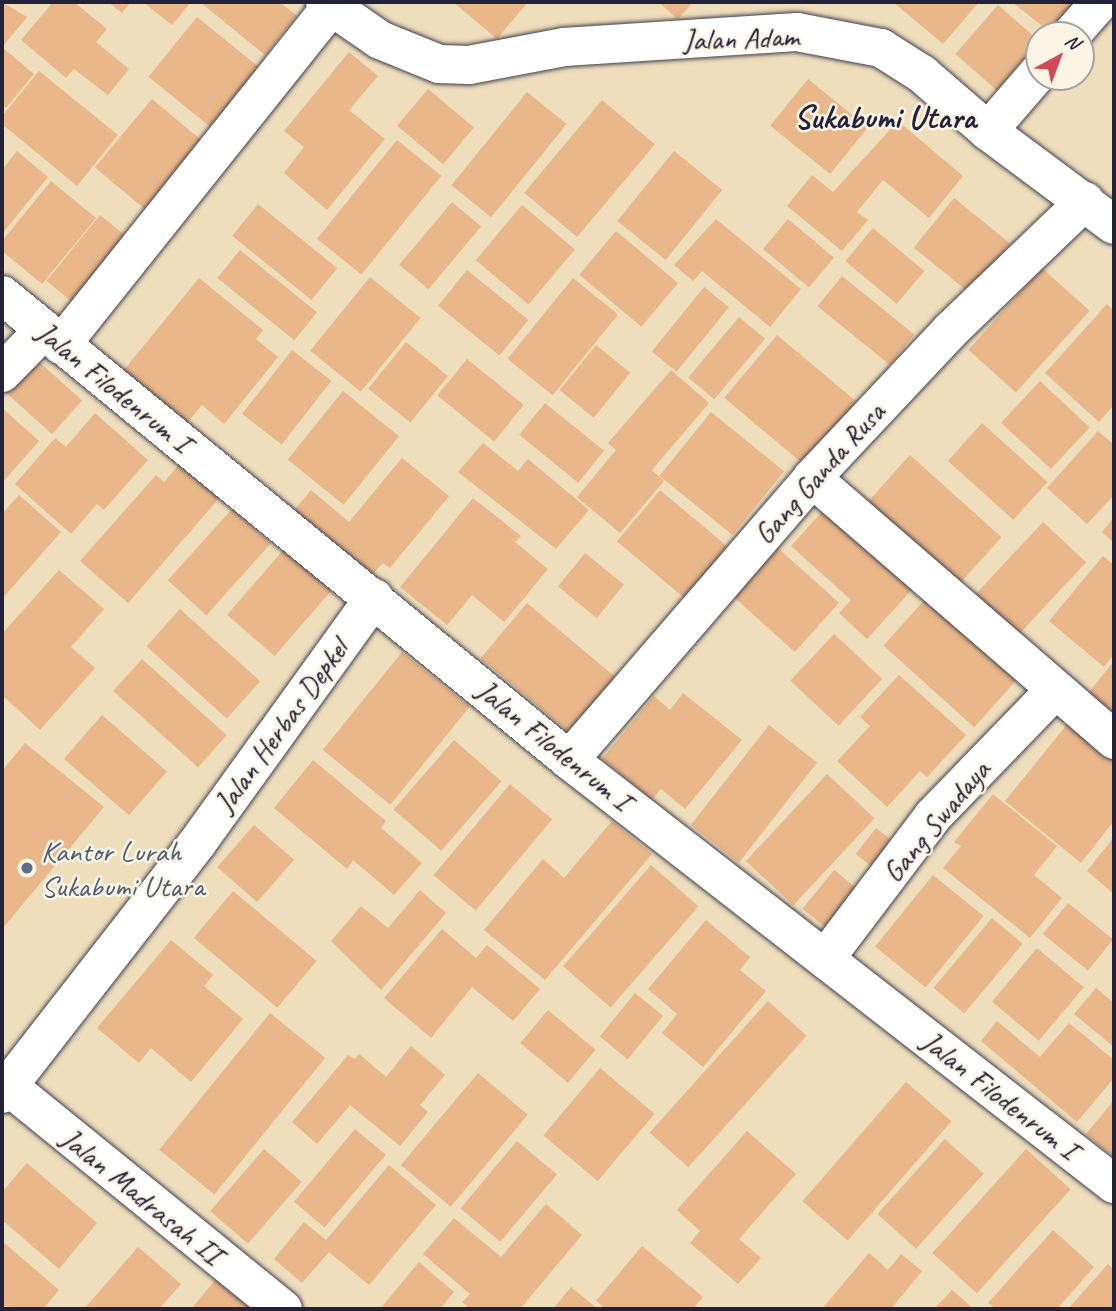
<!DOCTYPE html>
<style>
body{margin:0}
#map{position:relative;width:1116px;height:1311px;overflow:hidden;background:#eedebc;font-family:Caveat,sans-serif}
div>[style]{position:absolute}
.building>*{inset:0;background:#e9b789;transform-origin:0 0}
.roads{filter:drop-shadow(0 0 2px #413e4e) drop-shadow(0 0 2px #413e4e)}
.minor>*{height:38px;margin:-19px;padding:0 19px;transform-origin:19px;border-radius:19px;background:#fff}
.dots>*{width:19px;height:19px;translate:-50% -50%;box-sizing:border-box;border:4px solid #fcf5e5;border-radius:50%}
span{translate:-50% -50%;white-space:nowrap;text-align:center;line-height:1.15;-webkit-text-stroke:5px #fcf5e5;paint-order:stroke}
.street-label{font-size:30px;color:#22223b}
.service-label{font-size:30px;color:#4e5e75}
.left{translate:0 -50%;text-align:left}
.quarter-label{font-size:33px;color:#22223b;font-weight:700}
.frame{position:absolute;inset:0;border:4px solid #22223b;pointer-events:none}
.north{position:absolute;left:1025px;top:21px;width:70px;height:70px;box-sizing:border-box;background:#fcf5e5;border:2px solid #a5a1a1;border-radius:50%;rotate:41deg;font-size:19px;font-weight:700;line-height:28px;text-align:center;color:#22223b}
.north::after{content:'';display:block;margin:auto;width:24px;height:32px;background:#d1495b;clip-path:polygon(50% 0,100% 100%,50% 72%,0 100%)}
</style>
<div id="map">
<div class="building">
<div style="clip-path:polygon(2px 2px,27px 17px,2px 47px,34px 74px,6px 108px,2px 104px)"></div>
<div style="clip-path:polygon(53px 2px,74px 2px,107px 29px,96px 42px,129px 69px,108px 95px,74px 69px,66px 78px,21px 40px)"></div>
<div style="clip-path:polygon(108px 2px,131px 2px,122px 13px)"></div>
<div style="clip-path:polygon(143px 2px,191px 2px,172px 25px)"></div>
<div style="clip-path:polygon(200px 2px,280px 2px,297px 16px,265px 55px)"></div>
<div style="clip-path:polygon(453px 2px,528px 2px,497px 39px)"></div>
<div style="clip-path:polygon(658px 2px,693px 2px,678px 19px)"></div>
<div style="clip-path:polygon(893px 2px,979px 2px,943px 44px)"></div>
<div style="clip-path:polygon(1012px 2px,1083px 2px,1054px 35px)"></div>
<div style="left:998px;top:5px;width:55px;height:65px;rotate:41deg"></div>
<div style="left:197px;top:17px;width:86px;height:77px;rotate:39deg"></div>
<div style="clip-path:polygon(349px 52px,378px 76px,349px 110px,385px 139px,327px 210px,284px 173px,304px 147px,284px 131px)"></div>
<div style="clip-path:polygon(39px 71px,118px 135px,77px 186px,2px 124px,2px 116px)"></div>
<div style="left:808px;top:79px;width:77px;height:60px;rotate:39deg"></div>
<div style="left:428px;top:89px;width:60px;height:48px;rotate:40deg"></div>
<div style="left:527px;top:92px;width:51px;height:120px;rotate:39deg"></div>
<div style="left:152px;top:99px;width:74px;height:89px;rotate:40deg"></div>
<div style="left:602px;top:100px;width:69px;height:121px;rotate:40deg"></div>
<div style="clip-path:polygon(898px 121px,963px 176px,929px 218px,883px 180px,857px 212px,868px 220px,842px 251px,787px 206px,812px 175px,833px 192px)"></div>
<div style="left:397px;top:140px;width:57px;height:127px;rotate:39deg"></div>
<div style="clip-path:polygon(17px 151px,48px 177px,2px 234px,2px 170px)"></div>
<div style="left:674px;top:151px;width:62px;height:90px;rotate:39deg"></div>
<div style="clip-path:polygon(51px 181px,96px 218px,42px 284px,2px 251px,2px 241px)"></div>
<div style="left:954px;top:198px;width:72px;height:64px;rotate:39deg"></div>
<div style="left:452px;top:202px;width:38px;height:82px;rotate:40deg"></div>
<div style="left:258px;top:204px;width:102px;height:41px;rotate:39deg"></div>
<div style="left:522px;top:205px;width:69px;height:72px;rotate:40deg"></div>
<div style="left:100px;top:215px;width:43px;height:85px;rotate:39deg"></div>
<div style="clip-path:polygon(716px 219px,801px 289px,770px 327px,702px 271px,693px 281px,674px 265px)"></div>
<div style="left:788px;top:219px;width:60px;height:39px;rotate:40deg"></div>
<div style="left:873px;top:228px;width:67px;height:43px;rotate:40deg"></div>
<div style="left:616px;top:231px;width:81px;height:57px;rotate:40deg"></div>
<div style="left:240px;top:250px;width:99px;height:36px;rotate:39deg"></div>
<div style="left:1042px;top:268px;width:64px;height:110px;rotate:42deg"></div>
<div style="left:467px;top:270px;width:79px;height:46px;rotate:39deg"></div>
<div style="left:842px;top:276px;width:93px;height:39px;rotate:39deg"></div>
<div style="left:370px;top:277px;width:65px;height:95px;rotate:39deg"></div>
<div style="clip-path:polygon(199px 278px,263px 330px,256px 339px,278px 357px,224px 424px,202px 405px,186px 424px,123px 371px)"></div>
<div style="left:573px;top:278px;width:58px;height:104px;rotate:39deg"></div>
<div style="left:704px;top:287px;width:32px;height:83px;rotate:39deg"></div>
<div style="clip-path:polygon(1107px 304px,1114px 311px,1114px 405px,1099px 422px,1045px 373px)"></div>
<div style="left:739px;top:317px;width:34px;height:79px;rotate:40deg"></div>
<div style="left:777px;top:335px;width:111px;height:82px;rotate:40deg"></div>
<div style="left:406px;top:342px;width:54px;height:60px;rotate:39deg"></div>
<div style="left:596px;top:345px;width:44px;height:58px;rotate:39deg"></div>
<div style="left:292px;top:350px;width:50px;height:81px;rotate:38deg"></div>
<div style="left:36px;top:359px;width:62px;height:45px;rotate:42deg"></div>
<div style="left:467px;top:359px;width:73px;height:47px;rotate:39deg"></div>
<div style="clip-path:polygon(671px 370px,709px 403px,652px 470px,664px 481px,620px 533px,577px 497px,616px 450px,608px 443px)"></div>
<div style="left:1040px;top:381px;width:68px;height:57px;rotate:43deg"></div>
<div style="left:343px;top:391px;width:72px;height:88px;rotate:39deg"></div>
<div style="left:545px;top:403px;width:76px;height:41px;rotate:39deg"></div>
<div style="clip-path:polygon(2px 408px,39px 441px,2px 483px)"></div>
<div style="left:711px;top:412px;width:94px;height:82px;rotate:39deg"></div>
<div style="clip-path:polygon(95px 413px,148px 460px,104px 510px,97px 504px,71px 534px,15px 484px,55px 438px,66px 447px)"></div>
<div style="left:982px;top:423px;width:88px;height:51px;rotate:42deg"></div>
<div style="clip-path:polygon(1098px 431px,1114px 445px,1114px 495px,1087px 524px,1047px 488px)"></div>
<div style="clip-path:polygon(483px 443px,518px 471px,528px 459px,589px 510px,556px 549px,458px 472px)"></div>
<div style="left:910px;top:455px;width:123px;height:67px;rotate:42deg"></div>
<div style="clip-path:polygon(402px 458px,449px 496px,390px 568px,383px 563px,370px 577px,292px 513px,311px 490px,349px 522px)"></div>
<div style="clip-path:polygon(181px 462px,221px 496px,128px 603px,80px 561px,156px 475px,164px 482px)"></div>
<div style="left:660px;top:490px;width:97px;height:67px;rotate:40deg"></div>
<div style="clip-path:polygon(19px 495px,61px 532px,2px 599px,2px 514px)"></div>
<div style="clip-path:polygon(473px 498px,521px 536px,515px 542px,548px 569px,504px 622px,472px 595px,447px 625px,400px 587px)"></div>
<div style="clip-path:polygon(829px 504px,919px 582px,867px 639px,839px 613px,851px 600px,791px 546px)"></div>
<div style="left:232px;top:509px;width:52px;height:96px;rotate:42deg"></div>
<div style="clip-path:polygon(1114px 517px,1114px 543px,1102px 532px)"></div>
<div style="left:1043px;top:522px;width:59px;height:104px;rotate:43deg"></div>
<div style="left:292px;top:540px;width:63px;height:99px;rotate:41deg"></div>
<div style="left:778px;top:548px;width:82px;height:66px;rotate:42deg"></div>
<div style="left:585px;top:553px;width:50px;height:43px;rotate:39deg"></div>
<div style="clip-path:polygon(1103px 556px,1114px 565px,1114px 654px,1104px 667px,1049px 621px)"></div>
<div style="clip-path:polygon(59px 570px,104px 609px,71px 647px,95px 668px,40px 730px,2px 695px,2px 634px)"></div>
<div style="left:929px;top:595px;width:122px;height:68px;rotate:42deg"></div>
<div style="left:527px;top:603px;width:122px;height:72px;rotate:40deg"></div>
<div style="left:180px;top:609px;width:108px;height:50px;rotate:42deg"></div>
<div style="left:834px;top:634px;width:66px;height:64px;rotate:43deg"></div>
<div style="left:402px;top:652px;width:87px;height:126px;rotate:39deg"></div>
<div style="left:142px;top:659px;width:114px;height:43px;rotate:42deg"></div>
<div style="clip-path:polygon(1114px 661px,1114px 720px,1086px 696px)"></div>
<div style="clip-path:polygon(899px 675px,966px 735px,927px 777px,920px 771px,887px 807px,837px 761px,870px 726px,860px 717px)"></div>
<div style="clip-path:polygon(683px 693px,742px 740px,685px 809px,661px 789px,652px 800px,602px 759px,654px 696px,670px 710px)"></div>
<div style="left:102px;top:715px;width:86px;height:58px;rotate:41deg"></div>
<div style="clip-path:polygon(1069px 722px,1114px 759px,1114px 821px,1081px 863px,1005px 801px)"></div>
<div style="left:769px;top:725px;width:61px;height:127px;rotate:38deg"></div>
<div style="left:454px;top:740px;width:63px;height:92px;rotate:41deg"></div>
<div style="clip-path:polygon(25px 743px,104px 807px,2px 929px,2px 771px)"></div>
<div style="clip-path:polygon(313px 760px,386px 821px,381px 828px,422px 863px,394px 895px,353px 860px,347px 869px,274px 808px)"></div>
<div style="left:827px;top:774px;width:65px;height:119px;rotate:43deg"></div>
<div style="left:510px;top:784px;width:55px;height:119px;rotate:40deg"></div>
<div style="clip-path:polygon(993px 794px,1057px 846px,1034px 875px,1062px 898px,1030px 938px,943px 868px,961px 846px,954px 842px)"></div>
<div style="clip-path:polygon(612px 821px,652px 854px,545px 980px,484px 930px,543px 859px,564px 878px)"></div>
<div style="left:254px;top:825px;width:53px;height:56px;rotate:41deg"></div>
<div style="left:876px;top:828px;width:31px;height:33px;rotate:38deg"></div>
<div style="clip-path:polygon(1114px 837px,1114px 894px,1087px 871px)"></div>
<div style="left:651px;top:865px;width:63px;height:134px;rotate:41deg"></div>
<div style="left:834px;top:870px;width:36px;height:50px;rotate:39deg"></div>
<div style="left:933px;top:875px;width:65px;height:92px;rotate:39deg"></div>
<div style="clip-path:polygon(420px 890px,446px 913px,381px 990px,331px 941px,361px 906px,388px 928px)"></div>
<div style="left:233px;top:891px;width:109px;height:61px;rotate:40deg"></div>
<div style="left:1068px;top:903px;width:58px;height:40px;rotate:39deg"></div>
<div style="left:992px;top:918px;width:40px;height:91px;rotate:40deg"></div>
<div style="clip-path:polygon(706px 920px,750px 957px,740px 970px,766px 991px,703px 1067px,662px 1033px,677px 1014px,648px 989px)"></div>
<div style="clip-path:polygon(442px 929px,476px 958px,487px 945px,540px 989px,513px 1021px,472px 987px,431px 1038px,384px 998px)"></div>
<div style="clip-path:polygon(171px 940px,213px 975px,204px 986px,243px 1019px,191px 1082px,151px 1048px,139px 1063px,97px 1028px)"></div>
<div style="left:1037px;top:948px;width:61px;height:70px;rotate:40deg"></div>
<div style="clip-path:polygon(1096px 988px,1114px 1003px,1114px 1047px,1074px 1014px)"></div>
<div style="left:635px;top:993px;width:36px;height:56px;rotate:39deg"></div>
<div style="left:768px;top:1001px;width:52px;height:177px;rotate:42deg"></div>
<div style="left:548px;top:1010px;width:62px;height:43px;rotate:40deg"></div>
<div style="left:270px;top:1013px;width:71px;height:176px;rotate:39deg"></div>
<div style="clip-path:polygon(997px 1021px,1040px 1057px,1069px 1023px,1114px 1060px,1114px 1078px,1077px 1122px,981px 1041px)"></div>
<div style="clip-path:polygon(411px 1046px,445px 1075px,420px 1105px,428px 1112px,400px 1146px,350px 1105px,317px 1144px,292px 1122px,348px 1055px,355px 1059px,359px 1054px,386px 1077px)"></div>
<div style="left:600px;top:1068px;width:71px;height:88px;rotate:40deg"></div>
<div style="left:478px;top:1073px;width:65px;height:120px;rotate:40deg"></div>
<div style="left:906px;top:1082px;width:60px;height:158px;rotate:41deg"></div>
<div style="clip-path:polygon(1114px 1100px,1114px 1157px,1086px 1134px)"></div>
<div style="left:355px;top:1129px;width:40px;height:95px;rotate:40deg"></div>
<div style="clip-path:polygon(747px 1131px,796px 1174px,739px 1239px,761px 1258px,738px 1284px,690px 1243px,700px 1231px,677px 1210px)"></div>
<div style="left:945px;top:1139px;width:52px;height:101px;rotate:42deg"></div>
<div style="left:517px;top:1141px;width:52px;height:88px;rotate:40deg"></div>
<div style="left:264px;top:1149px;width:50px;height:82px;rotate:41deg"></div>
<div style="left:1026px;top:1149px;width:60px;height:140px;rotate:42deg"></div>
<div style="clip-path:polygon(27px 1163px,97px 1223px,59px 1269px,2px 1220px,2px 1192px)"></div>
<div style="clip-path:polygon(389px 1165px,436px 1205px,369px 1285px,329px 1252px,302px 1283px,274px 1259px,304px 1222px,326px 1240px)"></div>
<div style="clip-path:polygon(546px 1204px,582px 1235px,520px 1309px,471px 1309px,462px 1302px,470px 1294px,423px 1254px,454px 1218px,501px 1257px)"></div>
<div style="clip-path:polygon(1053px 1230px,1094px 1267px,1057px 1309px,996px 1309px,988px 1303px)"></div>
<div style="clip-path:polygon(2px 1241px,59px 1290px,43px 1309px,2px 1306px)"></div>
<div style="clip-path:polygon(642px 1246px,703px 1297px,693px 1309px,606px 1309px,596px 1301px)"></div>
<div style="clip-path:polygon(138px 1247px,181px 1284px,159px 1309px,84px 1309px)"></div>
<div style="clip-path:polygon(869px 1253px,888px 1270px,901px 1254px,922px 1271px,891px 1309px,822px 1309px)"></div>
<div style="clip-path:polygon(419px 1262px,454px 1292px,440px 1309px,380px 1309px)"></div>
<div style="clip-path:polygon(1108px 1264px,1114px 1270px,1114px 1309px,1068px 1309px)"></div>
<div style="clip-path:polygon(222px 1272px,266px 1309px,191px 1309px)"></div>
<div style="clip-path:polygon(571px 1287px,598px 1309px,553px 1309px)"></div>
<div style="clip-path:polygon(952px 1290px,974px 1309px,934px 1309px)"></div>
</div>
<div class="roads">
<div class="minor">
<div style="left:325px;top:2px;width:67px;rotate:34.6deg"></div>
<div style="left:380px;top:40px;width:64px;rotate:22.1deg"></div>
<div style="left:439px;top:64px;width:30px;rotate:2deg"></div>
<div style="left:469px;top:65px;width:97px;rotate:-10.7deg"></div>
<div style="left:564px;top:47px;width:233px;rotate:-3.7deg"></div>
<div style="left:797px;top:32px;width:86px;rotate:10.8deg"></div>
<div style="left:881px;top:48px;width:49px;rotate:32.4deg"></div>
<div style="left:922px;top:74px;width:87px;rotate:40.8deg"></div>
<div style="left:988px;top:131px;width:157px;rotate:36.7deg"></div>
<div style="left:1071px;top:35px;width:44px;rotate:-48.7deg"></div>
<div style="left:988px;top:131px;width:78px;rotate:-49.2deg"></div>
<div style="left:2px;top:295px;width:733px;rotate:39.36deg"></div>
<div style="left:569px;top:760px;width:691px;rotate:37.88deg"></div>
<div style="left:61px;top:345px;width:433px;rotate:-51.4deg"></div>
<div style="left:2px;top:373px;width:60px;rotate:-45.7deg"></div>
<div style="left:812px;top:478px;width:400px;rotate:40.9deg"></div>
<div style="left:569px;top:760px;width:372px;rotate:-49.2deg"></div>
<div style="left:812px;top:478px;width:203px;rotate:-46.8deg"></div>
<div style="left:951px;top:330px;width:186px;rotate:-43.9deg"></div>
<div style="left:825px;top:959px;width:179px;rotate:-52.9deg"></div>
<div style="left:933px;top:816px;width:175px;rotate:-45.9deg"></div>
<div style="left:2px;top:1081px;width:362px;rotate:39.1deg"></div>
<div style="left:2px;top:1094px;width:319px;rotate:-52.1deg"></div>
<div style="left:198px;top:842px;width:301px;rotate:-54.2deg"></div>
</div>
</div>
<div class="dots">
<div style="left:27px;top:868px;background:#5c6f8a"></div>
</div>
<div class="street-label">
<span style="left:741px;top:38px;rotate:-2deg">Jalan Adam</span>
<span style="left:114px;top:387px;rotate:39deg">Jalan Filodenrum I</span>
<span style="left:819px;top:473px;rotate:-48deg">Gang Ganda Rusa</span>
<span style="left:281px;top:726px;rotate:-54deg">Jalan Herbas Depkel</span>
<span style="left:554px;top:745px;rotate:39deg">Jalan Filodenrum I</span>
<span style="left:936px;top:821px;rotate:-50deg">Gang Swadaya</span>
<span style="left:1000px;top:1095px;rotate:38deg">Jalan Filodenrum I</span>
<span style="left:142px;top:1196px;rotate:39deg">Jalan Madrasah II</span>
</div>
<div class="service-label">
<span class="left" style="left:41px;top:868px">Kantor Lurah<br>Sukabumi Utara</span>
</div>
<div class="quarter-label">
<span style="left:885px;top:118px">Sukabumi Utara</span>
</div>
<div class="frame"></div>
<div class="north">N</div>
</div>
